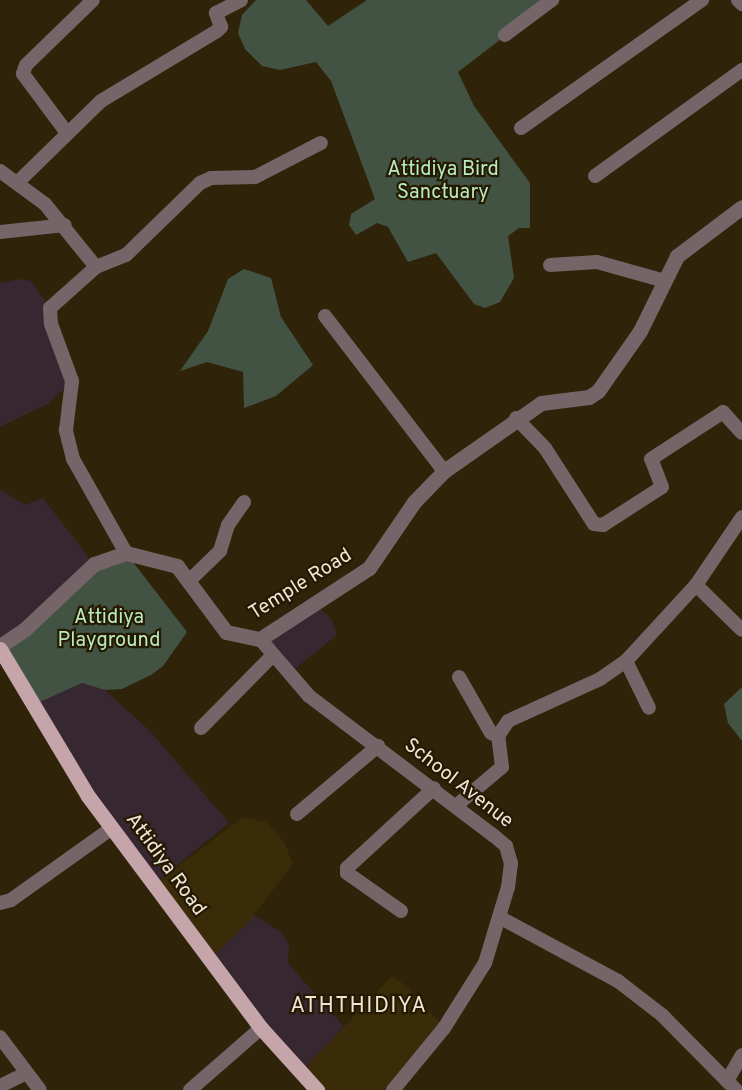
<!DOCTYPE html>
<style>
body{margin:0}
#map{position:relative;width:742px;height:1090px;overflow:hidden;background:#2f2409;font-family:Overpass,sans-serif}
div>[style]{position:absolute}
.commercial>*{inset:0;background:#372731}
.industrial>*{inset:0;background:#382731}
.built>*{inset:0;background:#3a2c08}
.green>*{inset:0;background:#425344}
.minor>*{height:14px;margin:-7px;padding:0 7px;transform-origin:7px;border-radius:7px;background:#756568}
.tertiary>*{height:15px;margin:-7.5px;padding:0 7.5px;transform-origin:7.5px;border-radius:7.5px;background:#756568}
.primary>*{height:15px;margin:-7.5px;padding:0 7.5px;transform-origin:7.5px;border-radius:7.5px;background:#c5a5aa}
span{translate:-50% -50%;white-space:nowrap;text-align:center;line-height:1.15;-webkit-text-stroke:4.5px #251a01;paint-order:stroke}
.park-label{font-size:20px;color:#b8ebbf}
.street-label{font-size:20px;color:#ede6d7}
.quarter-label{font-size:22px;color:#ede6d7;letter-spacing:1.5px}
</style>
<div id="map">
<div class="commercial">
<div style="clip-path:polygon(0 489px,25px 505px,43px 498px,94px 564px,0 646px)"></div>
<div style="clip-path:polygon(316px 604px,332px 620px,337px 635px,288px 674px,261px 643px)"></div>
<div style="clip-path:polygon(82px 683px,105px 690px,150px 731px,229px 823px,153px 885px,31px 706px)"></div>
<div style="clip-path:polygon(254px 915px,281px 932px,289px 945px,288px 963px,344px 1027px,301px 1072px,209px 960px)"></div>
</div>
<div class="industrial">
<div style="clip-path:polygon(19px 279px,31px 281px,50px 308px,72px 381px,49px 403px,0 427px,0 283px)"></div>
</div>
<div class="built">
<div style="clip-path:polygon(243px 817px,266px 822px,284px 842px,293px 864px,246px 925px,209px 960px,153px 885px)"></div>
<div style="clip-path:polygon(392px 976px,408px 987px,444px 1028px,393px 1090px,317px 1090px,301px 1072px)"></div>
</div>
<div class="green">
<div style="clip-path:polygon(256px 0,306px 0,328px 26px,367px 0,552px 0,458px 72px,474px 106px,530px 183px,530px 228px,519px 228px,508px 236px,514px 278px,500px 302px,485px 308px,474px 304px,436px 253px,408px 262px,388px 227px,377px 223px,356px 235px,349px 225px,351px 214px,375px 199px,331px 81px,316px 62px,280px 70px,262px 66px,245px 49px,238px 33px,242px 15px)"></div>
<div style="clip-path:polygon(244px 269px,271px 278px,281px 317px,313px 365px,276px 396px,244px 408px,243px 372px,207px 362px,180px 371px,208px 331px,228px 279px)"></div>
<div style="clip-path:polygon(126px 553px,187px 632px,163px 666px,151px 675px,122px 689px,105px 690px,82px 683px,31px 706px,0 649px,94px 564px)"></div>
<div style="clip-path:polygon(742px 687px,742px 741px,728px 723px,724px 704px)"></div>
</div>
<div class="minor">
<div style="left:738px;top:0;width:6px;rotate:45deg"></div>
<div style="left:505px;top:35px;width:59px;rotate:-36.7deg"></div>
<div style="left:521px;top:128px;width:222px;rotate:-35.3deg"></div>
<div style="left:67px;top:133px;width:74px;rotate:-126.7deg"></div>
<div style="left:23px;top:74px;width:9px;rotate:-72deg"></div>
<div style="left:26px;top:65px;width:93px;rotate:-44.1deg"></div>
<div style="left:0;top:171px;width:56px;rotate:36.3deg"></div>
<div style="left:45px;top:204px;width:81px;rotate:51deg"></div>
<div style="left:595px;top:176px;width:181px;rotate:-35.8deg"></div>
<div style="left:17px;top:183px;width:117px;rotate:-44.3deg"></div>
<div style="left:101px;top:101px;width:135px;rotate:-31.1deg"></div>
<div style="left:217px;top:31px;width:6px;rotate:-45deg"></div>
<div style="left:221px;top:27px;width:15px;rotate:-110deg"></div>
<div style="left:216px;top:13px;width:28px;rotate:-27deg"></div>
<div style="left:0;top:232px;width:65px;rotate:-6.1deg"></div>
<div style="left:550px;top:265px;width:47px;rotate:-3.7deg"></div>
<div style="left:597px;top:262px;width:66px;rotate:15.7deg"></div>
<div style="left:325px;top:316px;width:195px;rotate:52.5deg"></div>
<div style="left:516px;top:418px;width:42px;rotate:46deg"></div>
<div style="left:545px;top:448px;width:90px;rotate:57.2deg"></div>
<div style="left:594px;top:524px;width:9px;rotate:6deg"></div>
<div style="left:603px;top:525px;width:70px;rotate:-32.8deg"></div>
<div style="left:662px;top:487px;width:30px;rotate:-111deg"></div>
<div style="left:651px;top:459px;width:86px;rotate:-33.1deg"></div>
<div style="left:723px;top:412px;width:28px;rotate:48deg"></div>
<div style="left:126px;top:553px;width:108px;rotate:-119.4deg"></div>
<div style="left:73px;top:459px;width:30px;rotate:-104deg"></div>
<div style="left:66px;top:430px;width:49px;rotate:-83deg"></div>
<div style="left:72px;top:381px;width:61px;rotate:-110.2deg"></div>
<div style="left:51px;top:324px;width:16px;rotate:-94deg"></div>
<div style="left:50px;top:308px;width:62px;rotate:-41.7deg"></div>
<div style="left:96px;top:267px;width:32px;rotate:-22deg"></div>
<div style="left:126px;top:255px;width:103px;rotate:-44.2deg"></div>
<div style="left:200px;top:183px;width:12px;rotate:-24deg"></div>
<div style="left:211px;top:178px;width:44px;rotate:-1.3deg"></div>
<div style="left:255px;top:177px;width:74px;rotate:-27.3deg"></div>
<div style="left:190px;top:580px;width:42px;rotate:-44deg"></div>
<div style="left:220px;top:551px;width:27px;rotate:-73deg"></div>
<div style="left:228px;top:525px;width:28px;rotate:-55deg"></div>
<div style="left:696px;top:585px;width:64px;rotate:44.4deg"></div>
<div style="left:260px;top:639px;width:75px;rotate:49.3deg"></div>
<div style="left:309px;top:696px;width:231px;rotate:37.1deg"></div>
<div style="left:493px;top:835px;width:17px;rotate:40deg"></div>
<div style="left:506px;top:846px;width:18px;rotate:74deg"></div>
<div style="left:511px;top:863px;width:24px;rotate:97deg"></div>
<div style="left:508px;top:887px;width:79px;rotate:106.8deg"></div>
<div style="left:485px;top:963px;width:77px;rotate:122.2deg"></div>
<div style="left:444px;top:1028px;width:80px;rotate:129.4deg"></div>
<div style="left:626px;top:661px;width:52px;rotate:63.9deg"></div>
<div style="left:459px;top:677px;width:64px;rotate:60.3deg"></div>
<div style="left:491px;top:733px;width:8px;rotate:23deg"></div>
<div style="left:201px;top:728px;width:101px;rotate:-45.4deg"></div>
<div style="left:457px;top:805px;width:59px;rotate:-40.2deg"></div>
<div style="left:502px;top:767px;width:31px;rotate:-97deg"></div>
<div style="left:498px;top:736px;width:18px;rotate:-56deg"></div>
<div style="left:508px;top:721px;width:101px;rotate:-24.5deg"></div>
<div style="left:600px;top:679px;width:32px;rotate:-35deg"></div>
<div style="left:626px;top:661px;width:103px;rotate:-47.4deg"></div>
<div style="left:696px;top:585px;width:82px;rotate:-55.9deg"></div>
<div style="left:297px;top:814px;width:106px;rotate:-40deg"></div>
<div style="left:0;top:903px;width:11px;rotate:-15deg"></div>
<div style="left:11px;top:900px;width:124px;rotate:-35.5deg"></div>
<div style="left:401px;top:911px;width:66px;rotate:-144.9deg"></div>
<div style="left:347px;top:873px;width:5px;rotate:-90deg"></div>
<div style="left:347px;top:868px;width:118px;rotate:-42.6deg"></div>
<div style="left:499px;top:917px;width:135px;rotate:28.3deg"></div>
<div style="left:618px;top:981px;width:56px;rotate:37.7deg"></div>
<div style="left:662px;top:1015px;width:105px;rotate:45.4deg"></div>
<div style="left:0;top:1037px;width:66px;rotate:53deg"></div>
<div style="left:727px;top:1081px;width:30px;rotate:-60deg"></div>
<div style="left:0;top:1086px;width:28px;rotate:-26deg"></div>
<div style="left:190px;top:1090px;width:94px;rotate:-41.1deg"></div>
</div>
<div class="tertiary">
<div style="left:0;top:646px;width:30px;rotate:-34deg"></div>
<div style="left:25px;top:629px;width:95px;rotate:-43.3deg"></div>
<div style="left:94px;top:564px;width:34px;rotate:-19deg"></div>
<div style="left:126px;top:553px;width:53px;rotate:14.3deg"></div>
<div style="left:177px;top:566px;width:82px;rotate:53.4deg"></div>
<div style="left:226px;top:632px;width:35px;rotate:12deg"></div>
<div style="left:260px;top:639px;width:130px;rotate:-33.1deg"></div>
<div style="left:369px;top:568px;width:80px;rotate:-55.7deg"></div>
<div style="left:414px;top:502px;width:43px;rotate:-45.9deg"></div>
<div style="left:444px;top:471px;width:118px;rotate:-35deg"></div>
<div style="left:541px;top:403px;width:48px;rotate:-7.1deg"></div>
<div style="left:589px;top:397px;width:11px;rotate:-34deg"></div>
<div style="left:598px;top:391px;width:73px;rotate:-55deg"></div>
<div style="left:640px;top:331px;width:84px;rotate:-63.7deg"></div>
<div style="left:677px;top:256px;width:81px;rotate:-37deg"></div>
</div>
<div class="primary">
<div style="left:0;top:649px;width:171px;rotate:59.1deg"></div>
<div style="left:88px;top:796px;width:289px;rotate:53.3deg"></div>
<div style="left:261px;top:1028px;width:84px;rotate:47.9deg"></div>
</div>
<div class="park-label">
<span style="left:443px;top:182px">Attidiya Bird<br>Sanctuary</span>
<span style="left:109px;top:630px">Attidiya<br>Playground</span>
</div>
<div class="street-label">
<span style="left:301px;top:585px;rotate:-32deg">Temple Road</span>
<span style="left:458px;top:784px;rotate:38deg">School Avenue</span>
<span style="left:165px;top:865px;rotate:54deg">Attidiya Road</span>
</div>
<div class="quarter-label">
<span style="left:359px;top:1007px">ATHTHIDIYA</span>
</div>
</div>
